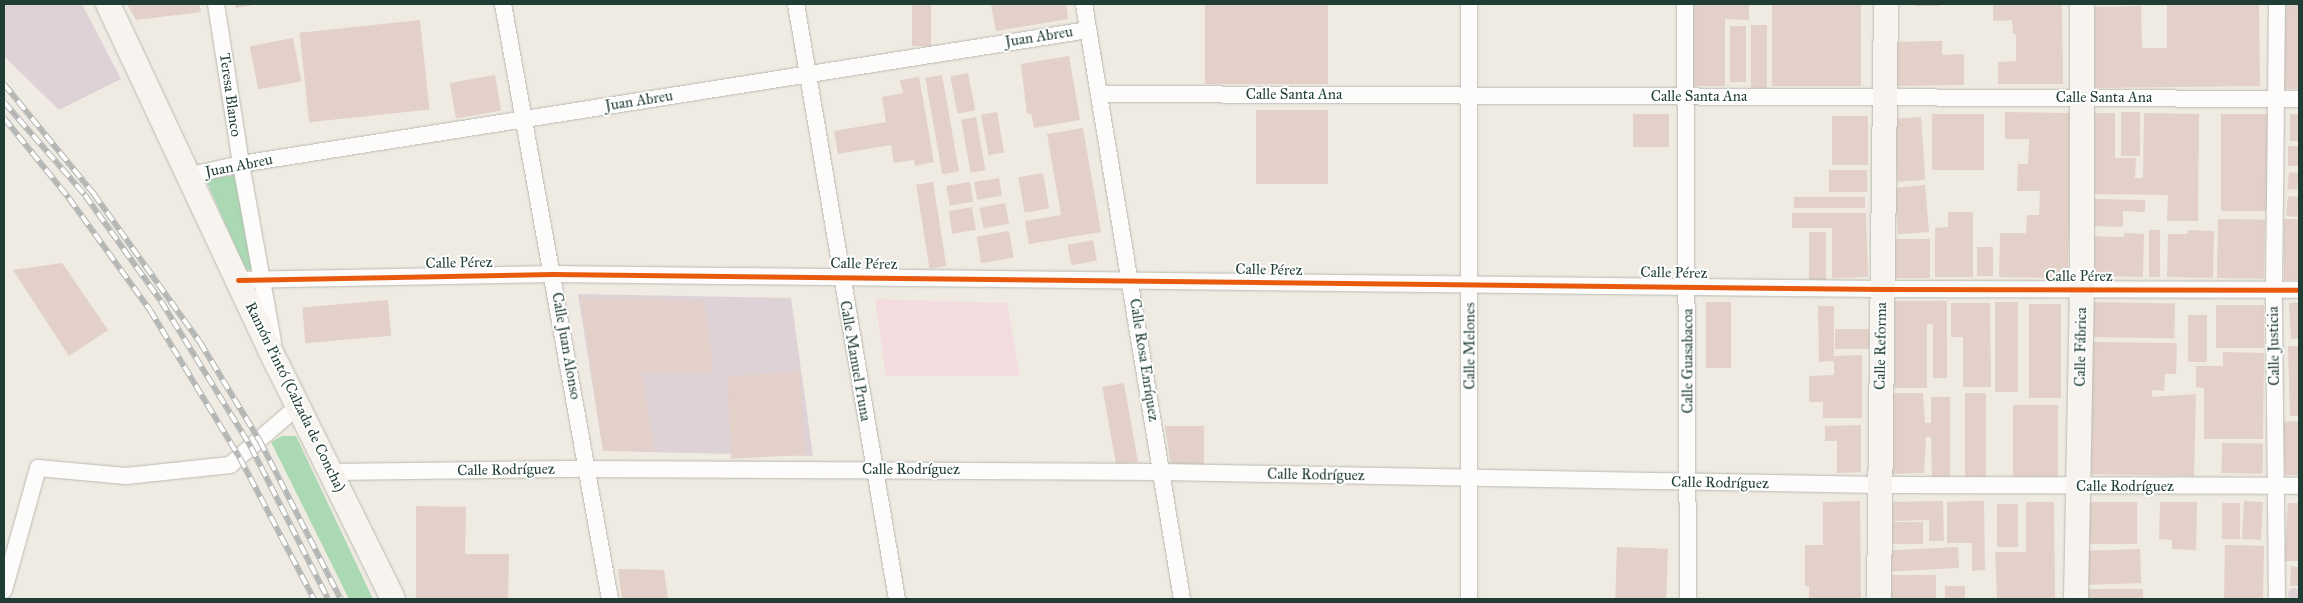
<!DOCTYPE html>
<meta charset="utf-8">
<style>
body{margin:0}
#map{position:relative;width:2303px;height:603px;overflow:hidden;background:#efebe2;font-family:"IM FELL Great Primer",serif}
div>[style]{position:absolute}
.built>*{inset:0;background:#f2dcdf}
.industrial>*{inset:0;background:#ded2d6}
.round{border-radius:50%}
.green>*{inset:0;background:#abd9b4}
.building>*{inset:0;background:#e2d0c9;transform-origin:0 0}
.roads{filter:drop-shadow(0 0 1px #b9bab3) drop-shadow(0 0 1px #b9bab3)}
.street>*{height:16px;margin:-8px;padding:0 8px;transform-origin:8px;border-radius:8px;background:#fdfcfb}
.secondary>*{height:24px;margin:-12px;padding:0 12px;transform-origin:12px;border-radius:12px;background:#f7f4f0}
.rail>*{height:5.5px;margin-top:-2.75px;transform-origin:0;background:repeating-linear-gradient(90deg,#fff 0 11px,#b4b6b4 0 22px);box-sizing:border-box;border-block:1px solid #b4b6b4}
.cycleway>*{height:5px;margin:-2.5px;padding:0 2.5px;transform-origin:2.5px;border-radius:2.5px;background:#e8590c}
span{translate:-50% -50%;white-space:nowrap;text-align:center;line-height:1.15;-webkit-text-stroke:4px #fff;paint-order:stroke}
.street-label{font-size:15px;color:#1f3d34}
.frame{position:absolute;inset:0;border:5px solid #1f3d34;pointer-events:none}
</style>
<div id="map">
<div class="built">
<div style="clip-path:polygon(875px 299px,1007px 303px,1020px 376px,886px 376px)"></div>
</div>
<div class="industrial">
<div style="clip-path:polygon(4px 4px,82px 4px,121px 79px,59px 110px,4px 56px)"></div>
<div style="clip-path:polygon(578px 294px,791px 298px,813px 456px,603px 451px)"></div>
<div class="round" style="left:2288px;top:588px;width:12px;height:12px"></div>
</div>
<div class="green">
<div style="clip-path:polygon(234px 175px,253px 270px,246px 270px,206px 180px)"></div>
<div style="clip-path:polygon(282px 436px,296px 436px,373px 599px,349px 599px,271px 442px)"></div>
</div>
<div class="building">
<div style="clip-path:polygon(127px 4px,199px 4px,201px 12px,136px 20px)"></div>
<div style="clip-path:polygon(235px 4px,253px 4px,253px 5px,236px 8px)"></div>
<div style="left:912px;top:4px;width:19px;height:42px"></div>
<div style="clip-path:polygon(991px 4px,1066px 4px,1068px 19px,996px 31px)"></div>
<div style="left:1205px;top:4px;width:123px;height:80px"></div>
<div style="clip-path:polygon(1693px 4px,1749px 4px,1749px 20px,1725px 19px,1725px 86px,1693px 86px)"></div>
<div style="left:1772px;top:4px;width:89px;height:82px"></div>
<div style="left:1915px;top:4px;width:24px;height:2px"></div>
<div style="clip-path:polygon(1993px 4px,2062px 4px,2063px 84px,1998px 84px,1998px 62px,2016px 61px,2016px 34px,2013px 34px,2012px 20px,1993px 21px)"></div>
<div style="clip-path:polygon(2167px 4px,2259px 4px,2260px 86px,2088px 88px,2087px 7px,2141px 6px,2142px 48px,2167px 48px)"></div>
<div style="left:2283px;top:4px;width:16px;height:85px"></div>
<div style="left:420px;top:20px;width:90px;height:121px;rotate:84deg"></div>
<div style="left:1751px;top:25px;width:16px;height:63px"></div>
<div style="left:1730px;top:26px;width:16px;height:56px"></div>
<div style="left:293px;top:38px;width:44px;height:44px;rotate:79deg"></div>
<div style="clip-path:polygon(1942px 41px,1942px 55px,1964px 54px,1964px 85px,1890px 86px,1889px 42px)"></div>
<div style="clip-path:polygon(1069px 56px,1080px 120px,1034px 128px,1031px 113px,1027px 114px,1021px 64px)"></div>
<div style="left:968px;top:73px;width:38px;height:18px;rotate:79deg"></div>
<div style="left:495px;top:75px;width:36px;height:46px;rotate:80deg"></div>
<div style="left:942px;top:75px;width:98px;height:17px;rotate:80deg"></div>
<div style="clip-path:polygon(919px 77px,934px 162px,915px 166px,914px 160px,894px 163px,891px 145px,838px 154px,834px 131px,886px 122px,882px 97px,903px 93px,900px 80px)"></div>
<div style="left:1256px;top:110px;width:72px;height:74px"></div>
<div style="left:997px;top:112px;width:41px;height:16px;rotate:80deg"></div>
<div style="clip-path:polygon(2005px 112px,2071px 113px,2068px 278px,1999px 277px,2000px 233px,2026px 233px,2027px 215px,2039px 215px,2040px 191px,2017px 191px,2018px 164px,2028px 164px,2029px 139px,2005px 139px)"></div>
<div style="left:2121px;top:112px;width:19px;height:44px"></div>
<div style="clip-path:polygon(2090px 113px,2115px 113px,2115px 158px,2136px 158px,2135px 178px,2143px 178px,2144px 113px,2199px 114px,2198px 221px,2167px 221px,2168px 195px,2089px 194px)"></div>
<div style="left:1633px;top:114px;width:36px;height:33px"></div>
<div style="left:1984px;top:114px;width:56px;height:52px;rotate:90deg"></div>
<div style="left:2221px;top:114px;width:48px;height:97px"></div>
<div style="left:2290px;top:114px;width:9px;height:27px"></div>
<div style="left:1832px;top:116px;width:36px;height:49px"></div>
<div style="left:976px;top:117px;width:54px;height:15px;rotate:80deg"></div>
<div style="left:1921px;top:117px;width:63px;height:28px;rotate:86deg"></div>
<div style="clip-path:polygon(1083px 128px,1101px 232px,1029px 244px,1025px 221px,1061px 215px,1047px 134px)"></div>
<div style="left:2288px;top:146px;width:11px;height:20px"></div>
<div style="left:1867px;top:170px;width:22px;height:38px;rotate:90deg"></div>
<div style="left:2289px;top:172px;width:10px;height:17px;rotate:6deg"></div>
<div style="left:1043px;top:173px;width:36px;height:25px;rotate:80deg"></div>
<div style="left:999px;top:178px;width:18px;height:25px;rotate:81deg"></div>
<div style="left:933px;top:182px;width:85px;height:17px;rotate:81deg"></div>
<div style="left:970px;top:182px;width:20px;height:24px;rotate:81deg"></div>
<div style="left:1925px;top:185px;width:47px;height:31px;rotate:85deg"></div>
<div style="left:2288px;top:196px;width:11px;height:20px;rotate:5deg"></div>
<div style="left:1865px;top:197px;width:11px;height:71px;rotate:90deg"></div>
<div style="clip-path:polygon(2094px 199px,2145px 200px,2145px 212px,2123px 211px,2123px 227px,2093px 226px)"></div>
<div style="left:1005px;top:203px;width:21px;height:26px;rotate:79deg"></div>
<div style="left:972px;top:207px;width:23px;height:24px;rotate:80deg"></div>
<div style="clip-path:polygon(1948px 212px,1973px 212px,1973px 277px,1935px 277px,1935px 228px,1948px 227px)"></div>
<div style="clip-path:polygon(1792px 213px,1866px 213px,1868px 277px,1832px 278px,1832px 228px,1792px 228px)"></div>
<div style="left:2218px;top:219px;width:47px;height:59px;rotate:1deg"></div>
<div style="left:2284px;top:219px;width:15px;height:61px"></div>
<div style="left:2149px;top:230px;width:11px;height:47px"></div>
<div style="clip-path:polygon(2188px 230px,2214px 231px,2213px 278px,2167px 277px,2168px 234px,2187px 234px)"></div>
<div style="left:1009px;top:231px;width:27px;height:33px;rotate:80deg"></div>
<div style="left:1809px;top:232px;width:17px;height:48px"></div>
<div style="clip-path:polygon(2124px 233px,2144px 234px,2143px 277px,2090px 276px,2091px 236px,2124px 237px)"></div>
<div style="left:1930px;top:239px;width:39px;height:40px;rotate:90deg"></div>
<div style="left:1093px;top:240px;width:21px;height:26px;rotate:79deg"></div>
<div style="left:1977px;top:247px;width:16px;height:29px"></div>
<div style="clip-path:polygon(62px 263px,108px 330px,69px 356px,13px 270px)"></div>
<div style="clip-path:polygon(581px 299px,704px 301px,714px 372px,642px 373px,654px 451px,603px 451px)"></div>
<div style="left:388px;top:300px;width:36px;height:86px;rotate:85deg"></div>
<div style="clip-path:polygon(1893px 301px,1947px 301px,1947px 378px,1933px 378px,1933px 324px,1927px 324px,1927px 388px,1894px 388px)"></div>
<div style="left:1706px;top:302px;width:25px;height:66px"></div>
<div style="left:1995px;top:302px;width:23px;height:90px"></div>
<div style="left:2094px;top:302px;width:81px;height:35px;rotate:1deg"></div>
<div style="clip-path:polygon(2299px 302px,2299px 339px,2291px 339px,2289px 303px)"></div>
<div style="clip-path:polygon(1951px 303px,1990px 303px,1991px 387px,1963px 387px,1963px 337px,1951px 337px)"></div>
<div style="left:2029px;top:304px;width:32px;height:94px"></div>
<div style="left:2216px;top:305px;width:48px;height:43px"></div>
<div style="clip-path:polygon(1818px 306px,1834px 306px,1834px 356px,1862px 355px,1862px 418px,1823px 418px,1823px 402px,1809px 402px,1809px 376px,1834px 375px,1834px 361px,1819px 362px)"></div>
<div style="left:2188px;top:315px;width:19px;height:47px"></div>
<div style="left:1835px;top:329px;width:34px;height:20px"></div>
<div style="clip-path:polygon(2092px 342px,2177px 343px,2176px 374px,2165px 374px,2164px 391px,2152px 390px,2152px 397px,2196px 394px,2194px 476px,2091px 474px)"></div>
<div style="clip-path:polygon(2288px 346px,2299px 346px,2299px 416px,2290px 416px)"></div>
<div style="clip-path:polygon(2223px 352px,2264px 353px,2263px 439px,2204px 439px,2204px 388px,2196px 387px,2196px 366px,2223px 366px)"></div>
<div style="left:800px;top:372px;width:83px;height:73px;rotate:87deg"></div>
<div style="left:1124px;top:383px;width:80px;height:22px;rotate:80deg"></div>
<div style="clip-path:polygon(1887px 393px,1923px 393px,1925px 423px,1931px 423px,1931px 397px,1950px 397px,1950px 479px,1932px 479px,1931px 437px,1926px 437px,1924px 473px,1888px 474px)"></div>
<div style="left:1965px;top:393px;width:21px;height:86px"></div>
<div style="left:2013px;top:405px;width:45px;height:73px"></div>
<div style="clip-path:polygon(2299px 421px,2299px 475px,2285px 475px,2283px 422px)"></div>
<div style="clip-path:polygon(1861px 425px,1861px 472px,1837px 473px,1837px 441px,1825px 441px,1825px 426px)"></div>
<div style="clip-path:polygon(1165px 426px,1204px 426px,1204px 466px,1171px 466px)"></div>
<div style="left:2222px;top:443px;width:41px;height:30px;rotate:1deg"></div>
<div style="clip-path:polygon(1860px 501px,1861px 599px,1809px 599px,1809px 586px,1805px 586px,1805px 545px,1823px 545px,1823px 502px)"></div>
<div style="clip-path:polygon(1943px 501px,1944px 541px,1929px 541px,1929px 520px,1890px 521px,1890px 502px)"></div>
<div style="clip-path:polygon(1971px 501px,1984px 501px,1985px 570px,1972px 571px,1972px 543px,1947px 543px,1947px 502px)"></div>
<div style="left:2244px;top:501px;width:19px;height:38px;rotate:3deg"></div>
<div style="clip-path:polygon(2026px 502px,2054px 502px,2055px 599px,1997px 599px,1995px 552px,2026px 552px)"></div>
<div style="left:2089px;top:502px;width:48px;height:42px"></div>
<div style="clip-path:polygon(2160px 502px,2197px 502px,2196px 550px,2172px 549px,2172px 540px,2159px 539px)"></div>
<div style="left:2222px;top:503px;width:18px;height:36px"></div>
<div style="clip-path:polygon(2288px 503px,2299px 503px,2299px 561px,2284px 561px)"></div>
<div style="left:1997px;top:504px;width:21px;height:43px"></div>
<div style="clip-path:polygon(416px 506px,466px 507px,465px 554px,509px 554px,508px 599px,416px 599px)"></div>
<div style="left:1886px;top:522px;width:37px;height:22px"></div>
<div style="left:2225px;top:545px;width:39px;height:54px;rotate:1deg"></div>
<div style="left:1617px;top:547px;width:51px;height:52px;rotate:2deg"></div>
<div style="left:1958px;top:547px;width:21px;height:74px;rotate:87deg"></div>
<div style="left:2140px;top:549px;width:34px;height:58px;rotate:88deg"></div>
<div style="clip-path:polygon(2291px 566px,2299px 567px,2299px 586px,2290px 586px)"></div>
<div style="clip-path:polygon(618px 569px,664px 570px,668px 599px,622px 599px)"></div>
<div style="left:1936px;top:575px;width:24px;height:51px;rotate:90deg"></div>
<div style="left:1945px;top:586px;width:20px;height:13px"></div>
<div style="left:2143px;top:589px;width:10px;height:57px;rotate:90deg"></div>
</div>
<div class="roads">
<div class="street">
<div style="left:216px;top:4px;width:162px;rotate:81.1deg"></div>
<div style="left:241px;top:164px;width:181px;rotate:79.8deg"></div>
<div style="left:503px;top:4px;width:605px;rotate:79.81deg"></div>
<div style="left:796px;top:4px;width:604px;rotate:80.37deg"></div>
<div style="left:1084px;top:4px;width:603px;rotate:80.65deg"></div>
<div style="left:1469px;top:4px;width:595px;rotate:90deg"></div>
<div style="left:1685px;top:4px;width:595px;rotate:89.71deg"></div>
<div style="left:1099px;top:94px;width:1200px;rotate:0.24deg"></div>
<div style="left:191px;top:175px;width:51px;rotate:-12.4deg"></div>
<div style="left:241px;top:164px;width:858px;rotate:-8.99deg"></div>
<div style="left:238px;top:280px;width:315px;rotate:-1.1deg"></div>
<div style="left:553px;top:274px;width:1330px;rotate:0.65deg"></div>
<div style="left:1883px;top:289px;width:416px;rotate:0.1deg"></div>
<div style="left:332px;top:472px;width:256px;rotate:-0.7deg"></div>
<div style="left:588px;top:469px;width:574px;rotate:0.3deg"></div>
<div style="left:1162px;top:472px;width:717px;rotate:1.04deg"></div>
<div style="left:1879px;top:485px;width:420px;rotate:0.1deg"></div>
<div style="left:4px;top:590px;width:127px;rotate:-74.4deg"></div>
<div style="left:38px;top:468px;width:88px;rotate:5.2deg"></div>
<div style="left:126px;top:476px;width:105px;rotate:-6deg"></div>
<div style="left:230px;top:465px;width:90px;rotate:-40.9deg"></div>
<div style="left:2277px;top:599px;width:309px;rotate:-90.6deg"></div>
<div style="left:2274px;top:290px;width:286px;rotate:-89.4deg"></div>
</div>
<div class="secondary">
<div style="left:108px;top:4px;width:398px;rotate:64.9deg"></div>
<div style="left:277px;top:364px;width:262px;rotate:63.7deg"></div>
<div style="left:1879px;top:599px;width:595px;rotate:-89.33deg"></div>
<div style="left:2076px;top:599px;width:310px;rotate:-88.9deg"></div>
<div style="left:2082px;top:289px;width:285px;rotate:-90deg"></div>
</div>
</div>
<div class="rail">
<div style="left:4px;top:84px;width:142px;rotate:50.7deg"></div>
<div style="left:94px;top:194px;width:182px;rotate:54.4deg"></div>
<div style="left:200px;top:342px;width:116px;rotate:58.8deg"></div>
<div style="left:260px;top:441px;width:178px;rotate:62.9deg"></div>
<div style="left:4px;top:102px;width:123px;rotate:48.9deg"></div>
<div style="left:85px;top:195px;width:130px;rotate:54.4deg"></div>
<div style="left:161px;top:301px;width:172px;rotate:58.3deg"></div>
<div style="left:251px;top:447px;width:170px;rotate:63.1deg"></div>
<div style="left:4px;top:118px;width:103px;rotate:50.9deg"></div>
<div style="left:69px;top:198px;width:138px;rotate:54.1deg"></div>
<div style="left:150px;top:310px;width:173px;rotate:58.7deg"></div>
<div style="left:240px;top:458px;width:159px;rotate:62.3deg"></div>
</div>
<div class="cycleway">
<div style="left:238px;top:280px;width:315px;rotate:-1.1deg"></div>
<div style="left:553px;top:274px;width:1330px;rotate:0.65deg"></div>
<div style="left:1883px;top:289px;width:416px;rotate:0.1deg"></div>
</div>
<div class="street-label">
<span style="left:1039px;top:37px;rotate:-9deg">Juan Abreu</span>
<span style="left:230px;top:95px;rotate:82deg">Teresa Blanco</span>
<span style="left:1294px;top:95px">Calle Santa Ana</span>
<span style="left:1699px;top:97px">Calle Santa Ana</span>
<span style="left:2104px;top:98px">Calle Santa Ana</span>
<span style="left:639px;top:101px;rotate:-9deg">Juan Abreu</span>
<span style="left:239px;top:166px;rotate:-11deg">Juan Abreu</span>
<span style="left:459px;top:263px;rotate:-1deg">Calle Pérez</span>
<span style="left:864px;top:264px;rotate:1deg">Calle Pérez</span>
<span style="left:1269px;top:270px;rotate:1deg">Calle Pérez</span>
<span style="left:1674px;top:273px;rotate:1deg">Calle Pérez</span>
<span style="left:2079px;top:277px">Calle Pérez</span>
<span style="left:566px;top:346px;rotate:80deg">Calle Juan Alonso</span>
<span style="left:1470px;top:346px;rotate:-90deg">Calle Melones</span>
<span style="left:1881px;top:346px;rotate:-89deg">Calle Reforma</span>
<span style="left:2274px;top:346px;rotate:-91deg">Calle Justicia</span>
<span style="left:2081px;top:347px;rotate:-89deg">Calle Fábrica</span>
<span style="left:1144px;top:360px;rotate:81deg">Calle Rosa Enríquez</span>
<span style="left:855px;top:361px;rotate:80deg">Calle Manuel Pruna</span>
<span style="left:1688px;top:361px;rotate:-90deg">Calle Guasabacoa</span>
<span style="left:295px;top:397px;rotate:64deg">Ramón Pintó (Calzada de Concha)</span>
<span style="left:506px;top:470px;rotate:-1deg">Calle Rodríguez</span>
<span style="left:911px;top:470px">Calle Rodríguez</span>
<span style="left:1316px;top:475px;rotate:1deg">Calle Rodríguez</span>
<span style="left:1720px;top:483px;rotate:1deg">Calle Rodríguez</span>
<span style="left:2125px;top:487px">Calle Rodríguez</span>
</div>
<div class="frame"></div>
</div>
